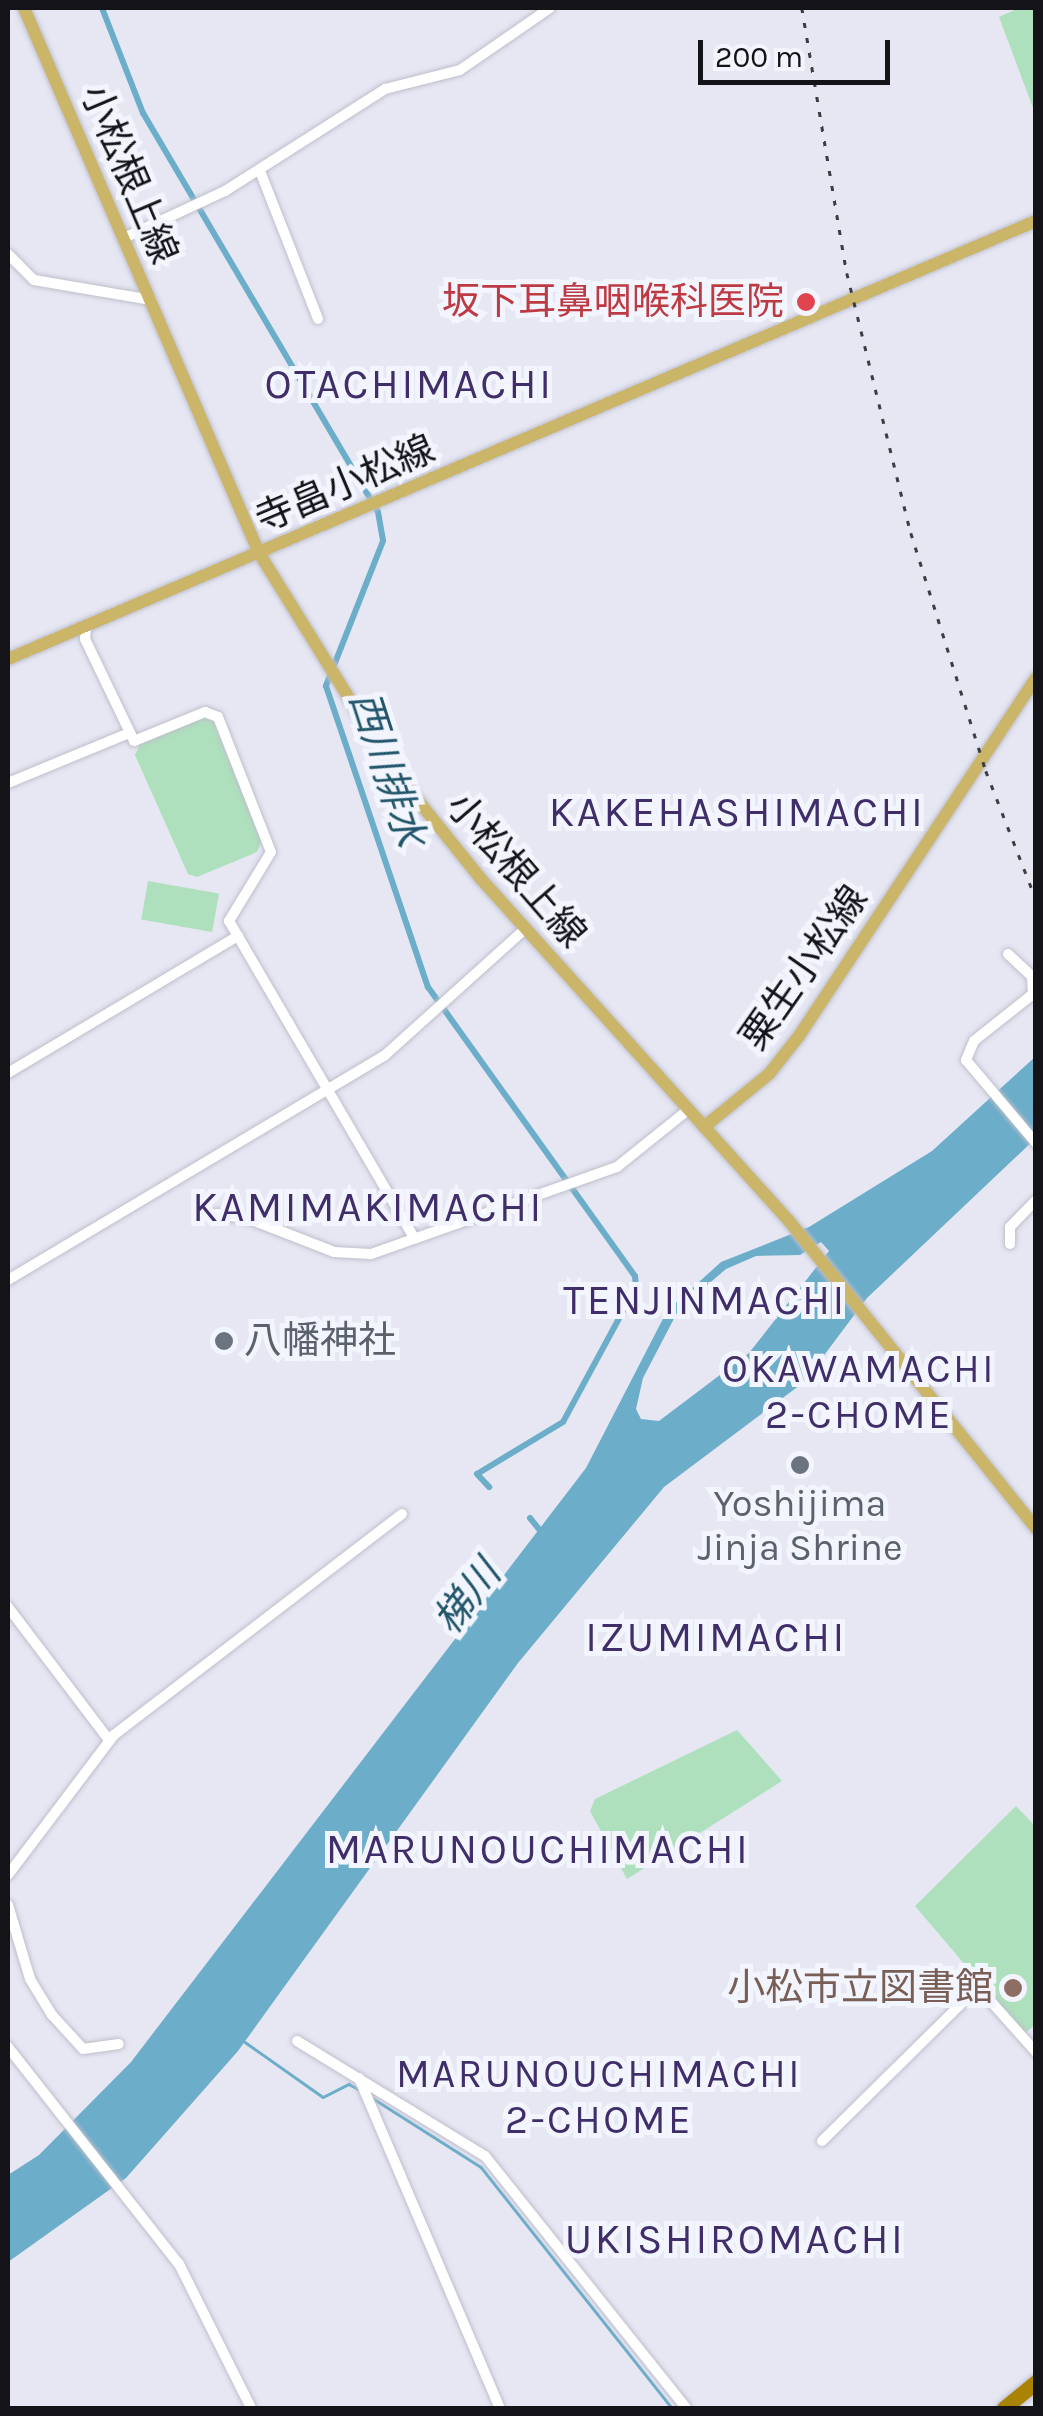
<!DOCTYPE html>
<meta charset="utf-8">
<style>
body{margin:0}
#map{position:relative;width:1043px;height:2416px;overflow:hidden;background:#e6e7f3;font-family:Karla,"Noto Sans JP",sans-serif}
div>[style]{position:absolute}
.green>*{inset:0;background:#aee0bd;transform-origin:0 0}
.water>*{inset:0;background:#6cadc9}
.stream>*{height:2.5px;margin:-1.25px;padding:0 1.25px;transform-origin:1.25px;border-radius:1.25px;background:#6cadc9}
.canal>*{height:6px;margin:-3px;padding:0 3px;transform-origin:3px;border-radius:3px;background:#6cadc9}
.roads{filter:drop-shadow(0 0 2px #bebfcb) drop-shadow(0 0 2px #bebfcb)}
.minor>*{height:10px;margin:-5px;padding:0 5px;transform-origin:5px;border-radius:5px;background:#fff}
.major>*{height:12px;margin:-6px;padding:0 6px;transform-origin:6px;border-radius:6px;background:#cbb568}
.highway>*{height:15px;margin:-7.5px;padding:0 7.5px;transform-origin:7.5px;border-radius:7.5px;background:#a98304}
.rail>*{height:2.5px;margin-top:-1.25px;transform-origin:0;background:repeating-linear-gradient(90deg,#3c3c41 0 5px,transparent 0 15px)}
.dots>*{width:28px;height:28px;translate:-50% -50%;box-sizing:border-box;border:5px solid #f3f5fe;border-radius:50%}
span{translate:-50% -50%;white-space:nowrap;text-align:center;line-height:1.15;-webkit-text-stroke:10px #f3f5fe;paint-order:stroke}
.street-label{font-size:38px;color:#141418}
.health-label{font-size:38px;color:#be3a42}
.right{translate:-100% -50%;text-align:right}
.worship-label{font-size:38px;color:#5b616d}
.left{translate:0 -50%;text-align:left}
.education-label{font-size:38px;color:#785e54}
.water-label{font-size:40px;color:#22566b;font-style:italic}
.neighbourhood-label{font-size:40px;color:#402e6a;letter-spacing:2.5px}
.quarter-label{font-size:42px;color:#402e6a;letter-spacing:2.5px}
.frame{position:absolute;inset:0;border:10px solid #141418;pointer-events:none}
.scale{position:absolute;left:698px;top:40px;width:192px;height:45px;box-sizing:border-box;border:5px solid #141418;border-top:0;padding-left:12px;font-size:30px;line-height:35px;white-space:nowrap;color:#141418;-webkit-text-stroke:8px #f3f5fe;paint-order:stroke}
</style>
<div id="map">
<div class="green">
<div style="clip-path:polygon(1019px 8px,1035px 8px,1033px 108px,999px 17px)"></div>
<div style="clip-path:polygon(204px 717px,213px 721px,262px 840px,257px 852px,197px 877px,188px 874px,135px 755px,140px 744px)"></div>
<div style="left:148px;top:881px;width:72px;height:39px;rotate:10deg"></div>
<div style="clip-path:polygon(737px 1730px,782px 1781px,627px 1879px,590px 1811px,595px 1799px)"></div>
<div style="clip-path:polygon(1016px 1806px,1035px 1826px,1035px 2025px,1024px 2034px,915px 1906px)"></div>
</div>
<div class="water">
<div style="clip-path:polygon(evenodd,1035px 1057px,1035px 1139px,867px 1298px,804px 1382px,664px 1487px,518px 1663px,238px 2051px,126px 2178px,8px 2262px,8px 2175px,39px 2155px,131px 2062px,586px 1468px,667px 1311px,721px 1262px,809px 1227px,932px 1151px,1035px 1057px,821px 1242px,829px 1251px,749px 1353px,659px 1421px,641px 1419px,636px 1409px,643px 1378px,679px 1309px,726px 1269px,756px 1256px,800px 1255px,821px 1242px)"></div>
</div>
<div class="stream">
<div style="left:245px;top:2042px;width:95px;rotate:35.2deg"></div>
<div style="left:323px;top:2097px;width:29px;rotate:-27deg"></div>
<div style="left:349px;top:2084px;width:13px;rotate:29deg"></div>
<div style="left:371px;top:2097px;width:130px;rotate:32.5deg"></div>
<div style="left:481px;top:2167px;width:308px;rotate:51.6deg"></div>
</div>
<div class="canal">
<div style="left:102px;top:8px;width:113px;rotate:68.7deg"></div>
<div style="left:143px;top:113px;width:463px;rotate:59.5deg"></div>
<div style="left:378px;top:512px;width:29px;rotate:80deg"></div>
<div style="left:383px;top:541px;width:156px;rotate:111.5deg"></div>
<div style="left:326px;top:686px;width:318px;rotate:71.3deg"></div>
<div style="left:428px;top:987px;width:355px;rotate:54.4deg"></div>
<div style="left:635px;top:1276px;width:11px;rotate:85deg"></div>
<div style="left:636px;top:1287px;width:153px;rotate:118.4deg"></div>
<div style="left:563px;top:1422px;width:100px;rotate:148.8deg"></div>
<div style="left:477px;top:1474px;width:18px;rotate:47deg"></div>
<div style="left:530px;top:1518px;width:19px;rotate:51deg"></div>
</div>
<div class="roads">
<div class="minor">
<div style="left:260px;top:171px;width:159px;rotate:68.6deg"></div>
<div style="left:124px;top:238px;width:111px;rotate:-25deg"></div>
<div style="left:225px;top:191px;width:190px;rotate:-32.5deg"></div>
<div style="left:385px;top:89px;width:77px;rotate:-14.2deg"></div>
<div style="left:460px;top:70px;width:109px;rotate:-34.6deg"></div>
<div style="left:8px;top:254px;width:37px;rotate:45deg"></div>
<div style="left:34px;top:280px;width:119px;rotate:9.7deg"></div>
<div style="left:86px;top:626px;width:13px;rotate:94deg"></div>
<div style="left:85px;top:639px;width:113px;rotate:64.3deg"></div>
<div style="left:134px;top:741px;width:77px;rotate:-22.2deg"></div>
<div style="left:205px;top:712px;width:14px;rotate:21deg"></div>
<div style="left:218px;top:717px;width:145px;rotate:68.6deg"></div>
<div style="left:271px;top:852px;width:81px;rotate:121.3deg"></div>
<div style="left:229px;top:921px;width:368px;rotate:59.7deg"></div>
<div style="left:8px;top:783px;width:129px;rotate:-22.4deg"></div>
<div style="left:1008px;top:954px;width:33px;rotate:43deg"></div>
<div style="left:1032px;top:976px;width:18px;rotate:87deg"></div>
<div style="left:1033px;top:994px;width:75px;rotate:141.5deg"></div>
<div style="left:974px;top:1041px;width:21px;rotate:113deg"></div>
<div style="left:966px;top:1060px;width:109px;rotate:49.9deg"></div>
<div style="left:8px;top:1073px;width:268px;rotate:-30.8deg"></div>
<div style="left:217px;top:1214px;width:30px;rotate:8deg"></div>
<div style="left:247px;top:1218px;width:93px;rotate:21.3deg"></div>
<div style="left:334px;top:1252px;width:37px;rotate:3deg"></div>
<div style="left:371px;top:1254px;width:261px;rotate:-19.5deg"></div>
<div style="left:617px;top:1167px;width:91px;rotate:-38.8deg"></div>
<div style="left:1010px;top:1244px;width:17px;rotate:-90deg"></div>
<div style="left:1010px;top:1227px;width:37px;rotate:-46deg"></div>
<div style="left:8px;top:1280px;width:438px;rotate:-30.8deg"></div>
<div style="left:384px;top:1056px;width:191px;rotate:-42deg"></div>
<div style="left:8px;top:1607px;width:167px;rotate:52.8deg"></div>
<div style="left:8px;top:1875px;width:176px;rotate:-52.9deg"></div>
<div style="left:114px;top:1735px;width:363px;rotate:-37.5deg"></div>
<div style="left:8px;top:1905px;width:77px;rotate:73.4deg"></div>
<div style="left:30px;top:1979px;width:42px;rotate:58.6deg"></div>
<div style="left:52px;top:2015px;width:46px;rotate:47.6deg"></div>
<div style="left:83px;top:2049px;width:36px;rotate:-8deg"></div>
<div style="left:297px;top:2041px;width:220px;rotate:31.5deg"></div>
<div style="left:485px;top:2156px;width:322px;rotate:51.4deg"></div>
<div style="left:8px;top:2047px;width:276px;rotate:51.8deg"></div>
<div style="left:179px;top:2264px;width:161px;rotate:63.4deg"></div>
<div style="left:359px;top:2078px;width:359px;rotate:66.9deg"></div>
<div style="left:822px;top:2141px;width:219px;rotate:-44.6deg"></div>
<div style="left:978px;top:1987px;width:87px;rotate:48.3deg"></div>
</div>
<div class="major">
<div style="left:24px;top:8px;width:594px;rotate:66.67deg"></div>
<div style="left:259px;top:553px;width:258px;rotate:58.2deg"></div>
<div style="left:395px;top:772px;width:137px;rotate:51.2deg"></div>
<div style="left:481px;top:879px;width:460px;rotate:48deg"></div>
<div style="left:789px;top:1221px;width:394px;rotate:51.2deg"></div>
<div style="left:8px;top:659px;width:1117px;rotate:-23.08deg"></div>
<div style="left:704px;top:1127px;width:84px;rotate:-39.2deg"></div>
<div style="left:769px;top:1074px;width:48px;rotate:-51.7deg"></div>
<div style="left:799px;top:1036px;width:429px;rotate:-56.5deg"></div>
</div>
<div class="highway">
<div style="left:1004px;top:2408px;width:41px;rotate:-39.1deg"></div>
</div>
</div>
<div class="rail">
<div style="left:802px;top:8px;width:269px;rotate:80.4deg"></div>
<div style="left:847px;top:273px;width:268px;rotate:76.2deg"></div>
<div style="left:911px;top:533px;width:250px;rotate:72.5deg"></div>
<div style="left:986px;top:771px;width:137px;rotate:68.7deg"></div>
</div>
<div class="dots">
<div style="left:806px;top:302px;background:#e0444e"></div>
<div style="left:224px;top:1341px;background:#6b7280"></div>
<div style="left:800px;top:1465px;background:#6b7280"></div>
<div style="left:1013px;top:1988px;background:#8d6e63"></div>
</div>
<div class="street-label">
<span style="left:129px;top:174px;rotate:67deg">小松根上線</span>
<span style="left:345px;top:484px;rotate:-23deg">寺畠小松線</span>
<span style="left:516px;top:870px;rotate:49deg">小松根上線</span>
<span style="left:804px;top:968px;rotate:-55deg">粟生小松線</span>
</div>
<div class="health-label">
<span class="right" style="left:784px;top:302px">坂下耳鼻咽喉科医院</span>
</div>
<div class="worship-label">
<span class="left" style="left:244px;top:1341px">八幡神社</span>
<span style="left:800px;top:1526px">Yoshijima<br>Jinja Shrine</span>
</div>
<div class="education-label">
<span class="right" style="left:993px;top:1988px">小松市立図書館</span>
</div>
<div class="water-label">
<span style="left:387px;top:769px;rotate:72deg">西川排水</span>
<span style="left:467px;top:1597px;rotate:-52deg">梯川</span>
</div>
<div class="neighbourhood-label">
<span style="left:859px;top:1392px">OKAWAMACHI<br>2-CHOME</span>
<span style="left:599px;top:2097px">MARUNOUCHIMACHI<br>2-CHOME</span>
</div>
<div class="quarter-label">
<span style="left:409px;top:384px">OTACHIMACHI</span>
<span style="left:737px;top:812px">KAKEHASHIMACHI</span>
<span style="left:368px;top:1207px">KAMIMAKIMACHI</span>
<span style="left:705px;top:1300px">TENJINMACHI</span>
<span style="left:716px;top:1637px">IZUMIMACHI</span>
<span style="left:538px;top:1849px">MARUNOUCHIMACHI</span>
<span style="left:735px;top:2239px">UKISHIROMACHI</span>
</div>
<div class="frame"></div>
<div class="scale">200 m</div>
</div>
